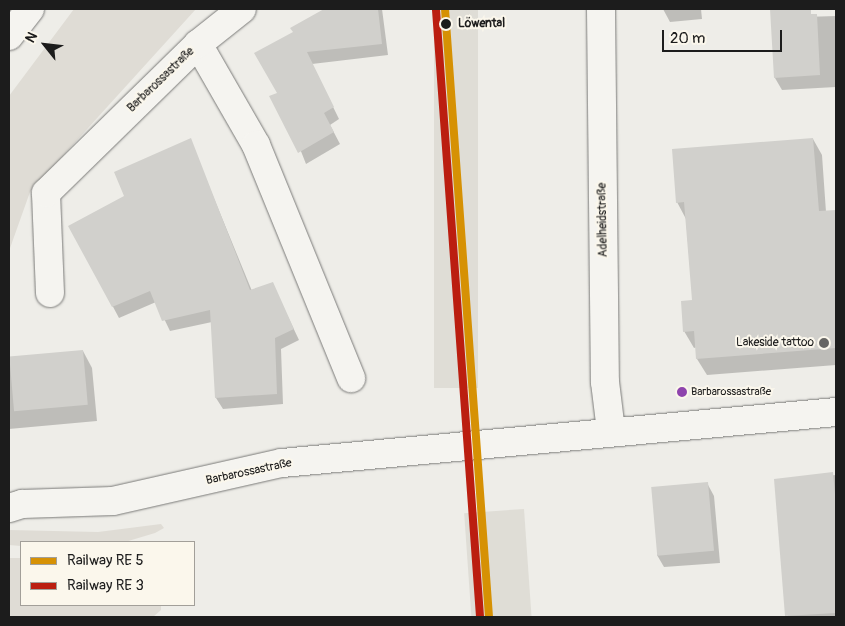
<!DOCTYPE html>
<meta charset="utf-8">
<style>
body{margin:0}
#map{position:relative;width:845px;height:626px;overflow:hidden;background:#eeede8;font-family:Pangolin,sans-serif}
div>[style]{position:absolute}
.built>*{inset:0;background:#dfddd6;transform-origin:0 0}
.green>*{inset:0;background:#dfdcd5}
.shadow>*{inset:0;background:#0003}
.building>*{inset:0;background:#d1d0cc;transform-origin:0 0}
.roads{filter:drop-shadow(0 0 1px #7a7a78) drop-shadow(0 0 1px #7a7a78)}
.street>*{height:28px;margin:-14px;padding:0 14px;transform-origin:14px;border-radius:14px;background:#f5f4f0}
.secondary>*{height:28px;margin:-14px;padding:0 14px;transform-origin:14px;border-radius:14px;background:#f5f4f0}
.rail-1>*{height:8px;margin:-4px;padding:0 4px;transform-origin:4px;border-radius:4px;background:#d69104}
.rail-2>*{height:8px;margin:-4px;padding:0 4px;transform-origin:4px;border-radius:4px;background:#bb1e10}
.dots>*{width:14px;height:14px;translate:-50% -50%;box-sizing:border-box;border:2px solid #fbf7ec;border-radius:50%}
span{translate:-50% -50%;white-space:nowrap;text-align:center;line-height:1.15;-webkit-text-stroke:4px #fbf7ec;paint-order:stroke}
.bus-label{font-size:11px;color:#1c1c1c}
.left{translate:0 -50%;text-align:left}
.stop-label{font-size:12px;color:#1c1c1c;font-weight:700}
.street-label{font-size:12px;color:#1c1c1c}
.poi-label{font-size:12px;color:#1c1c1c}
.right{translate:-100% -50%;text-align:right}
.frame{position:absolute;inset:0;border:10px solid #1c1c1c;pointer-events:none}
.legend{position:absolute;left:20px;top:541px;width:175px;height:65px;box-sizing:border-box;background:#fbf7ec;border:1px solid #a29f99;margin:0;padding:6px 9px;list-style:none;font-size:15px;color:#1c1c1c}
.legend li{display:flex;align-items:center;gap:10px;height:25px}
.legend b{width:25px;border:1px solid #a29f99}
.north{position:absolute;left:20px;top:20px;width:50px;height:50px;-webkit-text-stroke:4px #fbf7ec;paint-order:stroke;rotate:299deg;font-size:14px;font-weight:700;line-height:20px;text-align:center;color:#1c1c1c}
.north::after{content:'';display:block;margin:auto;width:18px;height:22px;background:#1c1c1c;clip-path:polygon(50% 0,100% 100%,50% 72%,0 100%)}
.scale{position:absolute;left:662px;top:30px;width:120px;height:22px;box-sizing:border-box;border:2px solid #1c1c1c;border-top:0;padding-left:6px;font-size:15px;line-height:18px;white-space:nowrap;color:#1c1c1c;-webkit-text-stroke:4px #fbf7ec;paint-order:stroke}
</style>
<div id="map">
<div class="built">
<div style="left:434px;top:9px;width:44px;height:379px"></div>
<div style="left:524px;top:509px;width:108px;height:60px;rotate:86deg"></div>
</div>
<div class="green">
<div style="clip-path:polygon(74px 9px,196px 9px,30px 192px,9px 251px,9px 96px)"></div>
<div style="clip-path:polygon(161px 524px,164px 528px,155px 533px,125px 542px,21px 542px,21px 546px,9px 545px,9px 530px,98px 532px)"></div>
<div style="clip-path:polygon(9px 558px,21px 558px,21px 605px,161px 605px,161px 610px,153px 617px,9px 617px)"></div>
</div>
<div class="shadow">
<div style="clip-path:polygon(326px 9px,382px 9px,388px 55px,312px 64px,339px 119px,330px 125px,340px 144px,306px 164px,278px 93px,294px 32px,292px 28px)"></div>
<div style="clip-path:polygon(663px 9px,701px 9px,702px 19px,670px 22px)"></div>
<div style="clip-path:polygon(836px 16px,836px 87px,782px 90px,775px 78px,772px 18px)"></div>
<div style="clip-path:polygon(813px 139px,822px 155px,826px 212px,836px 211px,836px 365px,707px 375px,697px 359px,697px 347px,694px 348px,684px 331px,693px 301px,686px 219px,677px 202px)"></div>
<div style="clip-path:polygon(190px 140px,252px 291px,272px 283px,299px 340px,281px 349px,283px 404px,223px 409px,216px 398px,212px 322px,170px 331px,156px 302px,119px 318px,70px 226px,126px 196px)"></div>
<div style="clip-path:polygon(83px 351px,92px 368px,97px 421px,9px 429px,9px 358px)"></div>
<div style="clip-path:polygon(836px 475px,836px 617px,788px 617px,775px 480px)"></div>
<div style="clip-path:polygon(707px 483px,714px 496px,720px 563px,664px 567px,657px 555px)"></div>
</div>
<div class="building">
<div style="clip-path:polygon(324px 9px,378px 9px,382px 44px,307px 52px,334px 107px,324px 113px,334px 132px,298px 153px,269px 96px,277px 93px,254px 53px,293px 32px,290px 28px)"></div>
<div style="clip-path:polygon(770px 9px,811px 9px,811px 14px,817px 14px,820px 75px,774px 78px)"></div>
<div style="clip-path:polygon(191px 138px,250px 290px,273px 282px,294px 329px,275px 338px,277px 394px,215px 398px,210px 310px,162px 321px,150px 291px,112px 307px,68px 226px,124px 196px,114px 172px)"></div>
<div style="clip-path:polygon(813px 138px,819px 211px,836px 210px,836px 348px,696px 359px,694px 331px,683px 332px,681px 301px,692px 300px,684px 202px,676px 203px,672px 149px)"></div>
<div style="left:83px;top:350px;width:55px;height:74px;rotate:85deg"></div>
<div style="clip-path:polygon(833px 472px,836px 505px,836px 613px,785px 616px,774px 479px)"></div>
<div style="left:708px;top:482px;width:69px;height:57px;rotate:85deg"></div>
</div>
<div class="roads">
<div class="street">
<div style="left:601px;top:9px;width:373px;rotate:89.4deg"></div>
<div style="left:605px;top:382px;width:49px;rotate:83deg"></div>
<div style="left:198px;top:44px;width:116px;rotate:60.1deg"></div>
<div style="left:256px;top:145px;width:252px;rotate:67.8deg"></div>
<div style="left:50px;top:293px;width:100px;rotate:-92.3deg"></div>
<div style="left:46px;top:193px;width:213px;rotate:-44.4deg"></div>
<div style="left:198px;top:44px;width:56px;rotate:-38.5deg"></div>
<div style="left:9px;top:508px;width:14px;rotate:-17deg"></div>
<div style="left:22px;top:504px;width:91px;rotate:-1.9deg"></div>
<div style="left:113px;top:501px;width:173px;rotate:-12.7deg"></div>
<div style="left:282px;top:463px;width:556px;rotate:-5.26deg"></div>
</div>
<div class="secondary">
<div style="left:9px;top:36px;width:34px;rotate:-52deg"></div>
</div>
</div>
<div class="rail-1">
<div style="left:445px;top:9px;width:610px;rotate:85.86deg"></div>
</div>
<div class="rail-2">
<div style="left:436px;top:10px;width:609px;rotate:85.85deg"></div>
</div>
<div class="dots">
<div style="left:446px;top:24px;background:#1c1c1c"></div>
<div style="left:824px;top:343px;background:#666563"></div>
<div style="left:682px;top:392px;background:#8e44ad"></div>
</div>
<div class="bus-label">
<span class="left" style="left:691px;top:392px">Barbarossastraße</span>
</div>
<div class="stop-label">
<span class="left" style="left:458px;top:24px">Löwental</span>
</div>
<div class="street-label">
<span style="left:161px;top:80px;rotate:-44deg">Barbarossastraße</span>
<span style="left:603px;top:220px;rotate:-91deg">Adelheidstraße</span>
<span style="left:249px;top:472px;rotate:-12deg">Barbarossastraße</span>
</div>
<div class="poi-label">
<span class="right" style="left:814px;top:343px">Lakeside tattoo</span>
</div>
<div class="frame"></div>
<ul class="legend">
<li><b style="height:6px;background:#d69104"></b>Railway RE 5</li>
<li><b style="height:6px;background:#bb1e10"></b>Railway RE 3</li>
</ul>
<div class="north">N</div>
<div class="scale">20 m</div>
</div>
